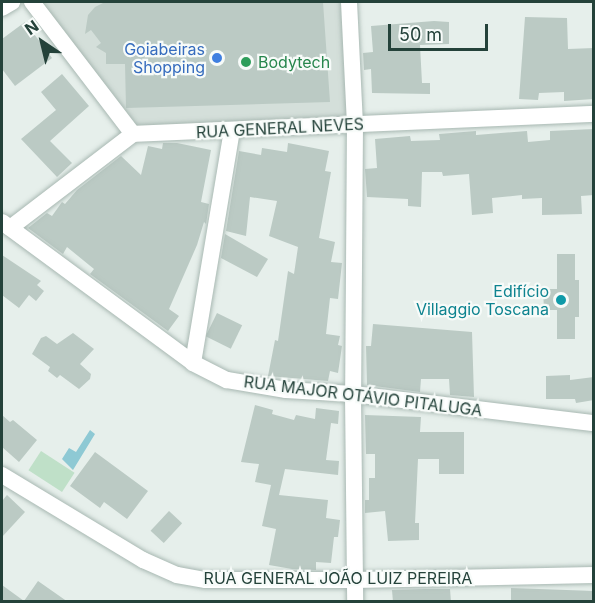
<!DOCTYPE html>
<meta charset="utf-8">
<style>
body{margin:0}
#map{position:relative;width:595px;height:603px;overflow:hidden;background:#e6efeb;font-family:Inter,sans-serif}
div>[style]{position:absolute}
.built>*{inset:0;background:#d4dfda}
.green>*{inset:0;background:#bfe0c8;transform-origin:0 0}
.water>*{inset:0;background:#8ec9d4}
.building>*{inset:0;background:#bbcac4;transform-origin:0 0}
.roads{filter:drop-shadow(0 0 2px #a8b8b2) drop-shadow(0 0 2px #a8b8b2)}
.street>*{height:16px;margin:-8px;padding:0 8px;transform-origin:8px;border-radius:8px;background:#fff}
.dots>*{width:16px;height:16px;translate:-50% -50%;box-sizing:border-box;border:3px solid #f7fbf9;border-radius:50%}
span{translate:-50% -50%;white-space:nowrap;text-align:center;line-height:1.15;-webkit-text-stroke:4.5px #f7fbf9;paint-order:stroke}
.shop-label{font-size:16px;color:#366cbe}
.right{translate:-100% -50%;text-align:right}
.leisure-label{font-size:16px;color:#27864d}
.left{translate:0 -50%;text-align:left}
.street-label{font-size:16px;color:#24423a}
.culture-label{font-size:16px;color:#0d838f}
.frame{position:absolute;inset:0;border:3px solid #24423a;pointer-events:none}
.north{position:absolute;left:12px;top:12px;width:60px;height:60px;-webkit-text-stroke:4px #f7fbf9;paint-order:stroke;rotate:325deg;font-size:16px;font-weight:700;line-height:24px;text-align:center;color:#24423a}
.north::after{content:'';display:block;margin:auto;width:21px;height:27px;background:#24423a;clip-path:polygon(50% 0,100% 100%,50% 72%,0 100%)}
.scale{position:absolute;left:388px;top:24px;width:100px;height:27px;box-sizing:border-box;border:3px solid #24423a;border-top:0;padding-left:8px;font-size:18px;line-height:21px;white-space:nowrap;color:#24423a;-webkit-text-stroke:4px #f7fbf9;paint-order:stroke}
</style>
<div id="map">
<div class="built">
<div style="clip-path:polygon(38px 2px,345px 2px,351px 120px,136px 128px)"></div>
</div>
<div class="green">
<div style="left:41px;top:451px;width:40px;height:23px;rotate:33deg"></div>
</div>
<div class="water">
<div style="clip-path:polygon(90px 430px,95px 434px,73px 470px,62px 459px,69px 448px,76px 452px)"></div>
</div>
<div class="building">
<div style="clip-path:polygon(105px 2px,323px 2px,330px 102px,126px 108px,125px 64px,106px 64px,106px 53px,96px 47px,101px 43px,91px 30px,85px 34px,88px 15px,95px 7px)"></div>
<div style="clip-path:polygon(525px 17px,567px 18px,568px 49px,594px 48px,594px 99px,564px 101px,564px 92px,539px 93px,538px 100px,519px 99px)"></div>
<div style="clip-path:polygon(434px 21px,449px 22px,449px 44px,420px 45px,422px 83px,430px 83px,430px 94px,372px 93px,371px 69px,364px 70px,363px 53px,373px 52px,371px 26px)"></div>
<div style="clip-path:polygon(25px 22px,52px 58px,15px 86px,2px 69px,2px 39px)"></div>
<div style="clip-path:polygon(62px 74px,89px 106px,50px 141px,72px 163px,57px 177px,21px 139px,56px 110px,41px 92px)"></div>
<div style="clip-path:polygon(594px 129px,594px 195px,581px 196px,582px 214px,542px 215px,542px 198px,522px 199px,522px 195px,492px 198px,493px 213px,472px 215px,469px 174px,443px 176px,442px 172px,422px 172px,421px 207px,408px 206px,408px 199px,367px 197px,365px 169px,377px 168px,375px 139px,410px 136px,411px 141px,440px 140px,439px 134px,476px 131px,476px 135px,527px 131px,528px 142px,550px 140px,550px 131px)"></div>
<div style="clip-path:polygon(163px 143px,177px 143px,211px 150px,201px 202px,209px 204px,206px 224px,204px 222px,197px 245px,169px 309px,179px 316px,168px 331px,90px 274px,94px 269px,67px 247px,63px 254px,28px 228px,47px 213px,52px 216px,62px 202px,65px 204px,77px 190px,121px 156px,141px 175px,148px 146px,162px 149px)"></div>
<div style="clip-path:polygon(288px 143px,329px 151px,325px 171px,331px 172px,319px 238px,335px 242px,331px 262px,342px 263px,338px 299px,330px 298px,326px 334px,340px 336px,338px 345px,342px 346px,338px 373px,330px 371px,328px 381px,268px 376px,275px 340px,278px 341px,288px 271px,294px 274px,298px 247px,269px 236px,277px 201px,250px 197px,246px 236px,226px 231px,239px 151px,261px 155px,262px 148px,287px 152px)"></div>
<div style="clip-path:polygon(225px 234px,268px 259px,257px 277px,221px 258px)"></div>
<div style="clip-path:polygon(557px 254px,575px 254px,575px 280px,579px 280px,579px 317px,575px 317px,575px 339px,557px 339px,557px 310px,544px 310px,543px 289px,557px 289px)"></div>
<div style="clip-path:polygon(2px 255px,41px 281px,37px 285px,44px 291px,36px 301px,29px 295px,19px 308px,2px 295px)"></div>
<div style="left:217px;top:313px;width:28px;height:26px;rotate:26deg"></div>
<div style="clip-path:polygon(373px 324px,472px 332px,474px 397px,450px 395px,449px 379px,421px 379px,420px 392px,367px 385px,366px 346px,371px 346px)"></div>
<div style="clip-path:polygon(73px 333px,94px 349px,80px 364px,91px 374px,90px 379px,79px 389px,60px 375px,57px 378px,48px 371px,50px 367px,32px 354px,41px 338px,46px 336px,57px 344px)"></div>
<div style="clip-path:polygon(570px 375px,570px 380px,594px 377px,594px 400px,576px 403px,575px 399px,546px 399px,546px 376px)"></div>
<div style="clip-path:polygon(255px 405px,273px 410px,272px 414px,294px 420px,296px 415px,315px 419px,316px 408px,339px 411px,338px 424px,331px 423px,326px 460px,339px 461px,338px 475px,285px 469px,279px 495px,328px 500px,326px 518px,340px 520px,338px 537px,334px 537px,331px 563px,316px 562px,316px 570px,292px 569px,269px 565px,276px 529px,262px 526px,271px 485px,255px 482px,259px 464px,241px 462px)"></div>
<div style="clip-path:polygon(2px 415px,10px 422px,13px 420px,37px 440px,19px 462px,2px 447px)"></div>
<div style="clip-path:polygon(365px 415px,421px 417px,420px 432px,464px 432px,464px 474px,439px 474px,439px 459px,418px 459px,415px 523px,419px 523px,419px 540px,388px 541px,385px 511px,365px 513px,365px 500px,369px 500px,369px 478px,375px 478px,375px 454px,366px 454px)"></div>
<div style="clip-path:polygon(95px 452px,148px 491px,127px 519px,104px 502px,100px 508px,70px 486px)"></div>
<div style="clip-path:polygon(7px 495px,25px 512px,2px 537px,2px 501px)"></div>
<div style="left:169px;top:511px;width:18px;height:27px;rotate:43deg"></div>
<div style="clip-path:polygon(38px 581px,68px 602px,2px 602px,2px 585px,24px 601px)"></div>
<div style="clip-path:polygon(511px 588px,594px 591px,594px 602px,511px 602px)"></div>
<div style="clip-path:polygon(425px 589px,450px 589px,451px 602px,393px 602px,392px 590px)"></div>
</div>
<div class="roads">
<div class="street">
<div style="left:32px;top:2px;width:166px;rotate:52.6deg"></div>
<div style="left:133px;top:134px;width:461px;rotate:-2.5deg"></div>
<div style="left:349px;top:2px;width:122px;rotate:87.2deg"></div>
<div style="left:355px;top:124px;width:270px;rotate:90.4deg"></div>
<div style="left:353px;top:394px;width:208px;rotate:89.4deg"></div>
<div style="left:2px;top:8px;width:12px;rotate:-31deg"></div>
<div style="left:2px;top:222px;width:237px;rotate:36.4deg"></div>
<div style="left:193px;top:363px;width:38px;rotate:27deg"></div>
<div style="left:227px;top:380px;width:60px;rotate:9.6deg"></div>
<div style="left:286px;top:390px;width:67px;rotate:3.4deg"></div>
<div style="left:353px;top:394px;width:243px;rotate:6.9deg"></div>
<div style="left:10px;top:228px;width:155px;rotate:-37.4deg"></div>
<div style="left:193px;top:363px;width:235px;rotate:-80.5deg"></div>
<div style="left:2px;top:475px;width:165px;rotate:31.1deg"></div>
<div style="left:143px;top:560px;width:37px;rotate:24deg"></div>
<div style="left:177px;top:575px;width:29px;rotate:10deg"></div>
<div style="left:206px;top:580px;width:149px"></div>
<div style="left:355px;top:580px;width:239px;rotate:-1.2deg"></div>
</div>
</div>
<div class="dots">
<div style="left:217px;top:58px;background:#3f7fe0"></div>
<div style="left:246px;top:62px;background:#2e9e5b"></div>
<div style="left:561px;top:300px;background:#0f9aa8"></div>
</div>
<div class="shop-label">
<span class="right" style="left:205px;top:58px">Goiabeiras<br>Shopping</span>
</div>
<div class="leisure-label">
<span class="left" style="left:258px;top:62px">Bodytech</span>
</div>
<div class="street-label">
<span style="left:280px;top:128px;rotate:-3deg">RUA GENERAL NEVES</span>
<span style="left:363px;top:396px;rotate:7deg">RUA MAJOR OTÁVIO PITALUGA</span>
<span style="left:338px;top:578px">RUA GENERAL JOÃO LUIZ PEREIRA</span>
</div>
<div class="culture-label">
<span class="right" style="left:549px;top:300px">Edifício<br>Villaggio Toscana</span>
</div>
<div class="frame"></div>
<div class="north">N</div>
<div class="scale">50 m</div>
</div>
